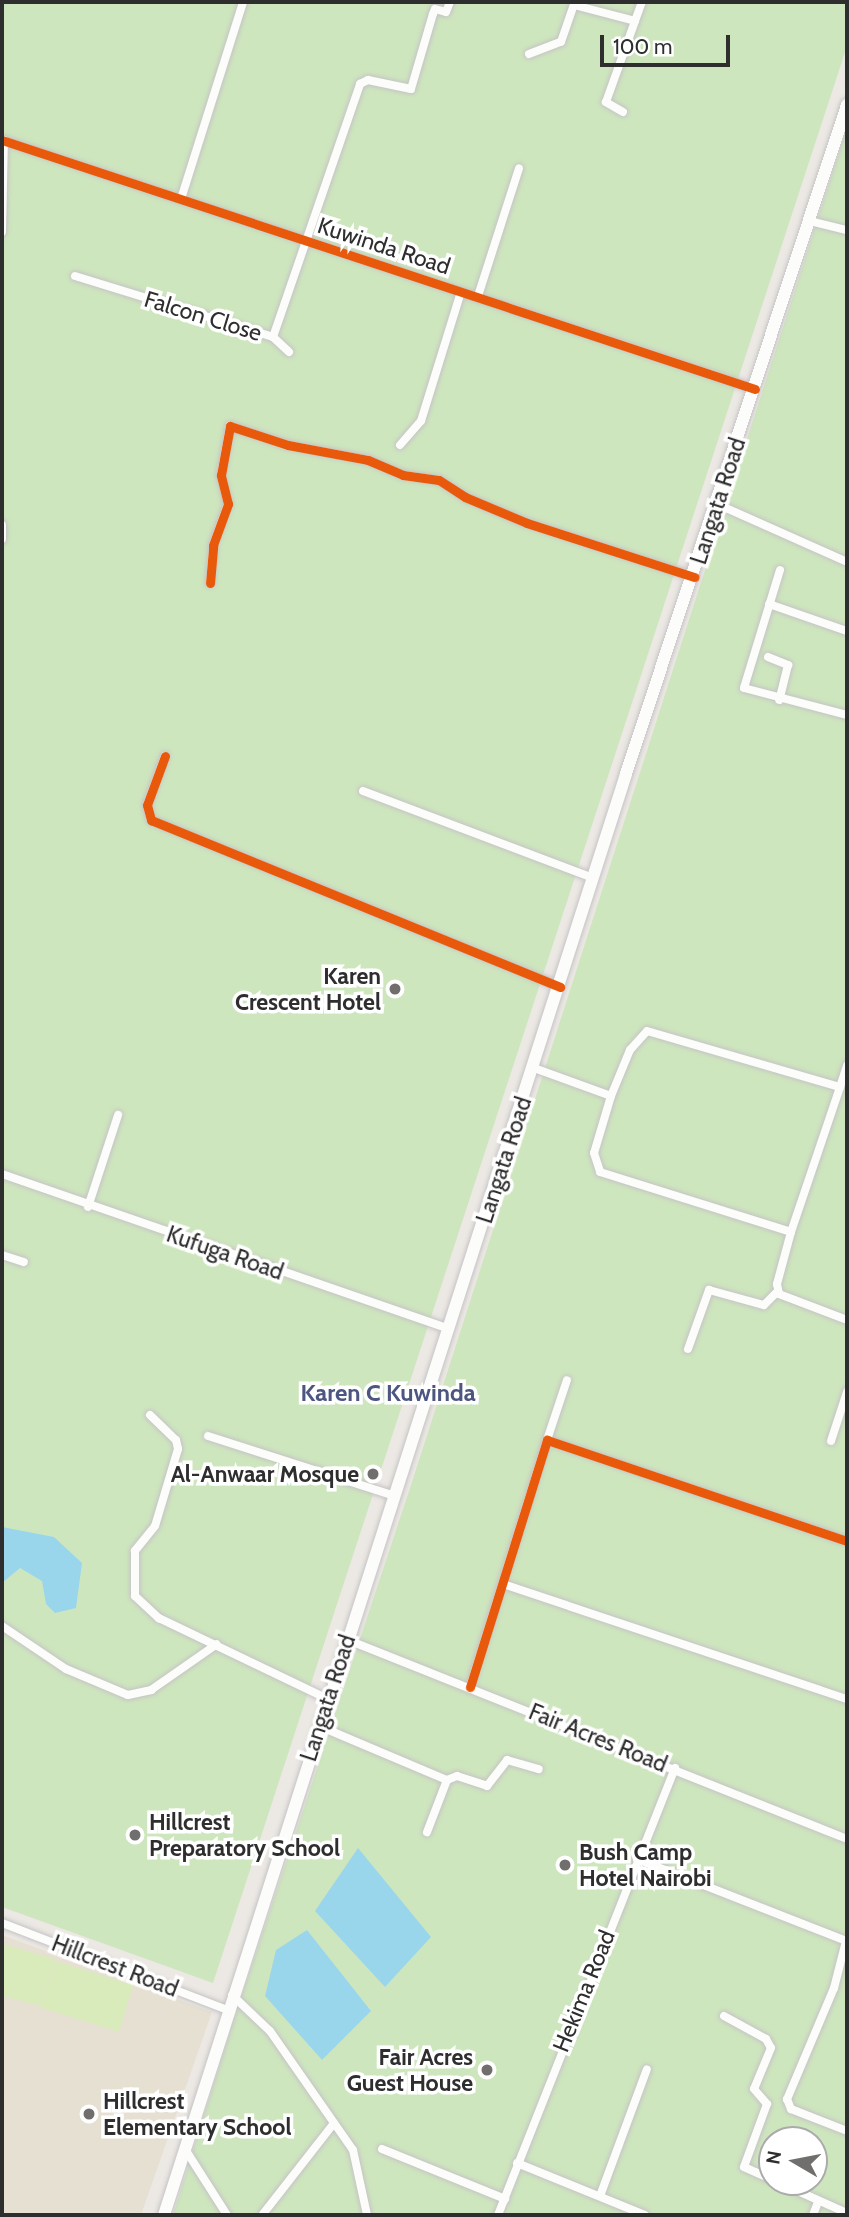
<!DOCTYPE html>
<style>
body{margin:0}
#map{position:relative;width:849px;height:2217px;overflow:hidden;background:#ece8e4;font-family:Cabin,sans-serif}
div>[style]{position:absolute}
.education>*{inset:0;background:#e6e0d3}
.green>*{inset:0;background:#cee6be}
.pitch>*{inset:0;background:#d9eabb;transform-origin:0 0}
.water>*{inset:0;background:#99d6ec}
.roads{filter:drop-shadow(0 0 2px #c5c4c5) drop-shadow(0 0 2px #c5c4c5)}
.minor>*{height:8px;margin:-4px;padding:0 4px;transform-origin:4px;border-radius:4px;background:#fcfcfb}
.secondary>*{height:12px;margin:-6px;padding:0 6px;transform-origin:6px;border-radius:6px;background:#fcfcfb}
.cycleway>*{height:9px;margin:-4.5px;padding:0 4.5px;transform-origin:4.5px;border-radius:4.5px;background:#e8590c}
.dots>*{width:19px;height:19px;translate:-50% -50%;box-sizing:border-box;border:4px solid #fff;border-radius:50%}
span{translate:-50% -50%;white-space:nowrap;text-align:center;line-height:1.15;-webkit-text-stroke:7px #fff;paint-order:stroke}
.street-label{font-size:23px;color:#2e2e2e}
.poi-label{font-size:23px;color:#2e2e2e;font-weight:700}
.right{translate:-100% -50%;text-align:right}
.left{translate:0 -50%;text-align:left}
.neighbourhood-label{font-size:24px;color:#4d5680;font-weight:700}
.frame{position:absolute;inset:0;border:4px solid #2e2e2e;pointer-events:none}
.north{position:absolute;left:758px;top:2126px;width:70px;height:70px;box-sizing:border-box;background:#fff;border:2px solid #ababab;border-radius:50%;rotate:280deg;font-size:19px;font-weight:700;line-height:28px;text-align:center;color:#2e2e2e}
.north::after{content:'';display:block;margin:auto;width:24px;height:32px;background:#706f6e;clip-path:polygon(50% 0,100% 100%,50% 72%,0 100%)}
.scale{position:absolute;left:600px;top:35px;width:130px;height:32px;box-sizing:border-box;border:4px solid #2e2e2e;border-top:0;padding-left:9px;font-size:21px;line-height:24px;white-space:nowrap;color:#2e2e2e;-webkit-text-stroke:5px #fff;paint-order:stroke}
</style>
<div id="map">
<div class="education">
<div style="clip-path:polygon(2px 1935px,212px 2012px,141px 2215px,2px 2215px)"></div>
</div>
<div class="green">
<div style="clip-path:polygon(2px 2px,847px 2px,847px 46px,213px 1983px,2px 1907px)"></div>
<div style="clip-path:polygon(evenodd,847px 128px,847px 2215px,173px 2215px,232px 2025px,412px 1482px,847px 128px,772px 2140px,814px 2140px,814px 2182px,772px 2182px,772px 2140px)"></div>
</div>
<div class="pitch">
<div style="clip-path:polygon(2px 1944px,55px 1959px,41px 2006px,2px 1996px)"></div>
<div style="left:55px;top:1961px;width:82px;height:49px;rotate:17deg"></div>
</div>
<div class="water">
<div style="clip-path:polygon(2px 1527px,54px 1537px,82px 1563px,76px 1608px,55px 1613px,46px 1604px,42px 1581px,20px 1568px,2px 1583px)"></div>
<div style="clip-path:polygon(358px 1848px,431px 1937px,385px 1987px,315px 1911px)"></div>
<div style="clip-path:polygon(307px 1930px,371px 2011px,322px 2060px,265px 1996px,276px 1950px)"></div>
</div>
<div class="roads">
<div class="minor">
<div style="left:529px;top:54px;width:34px;rotate:-21deg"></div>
<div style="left:561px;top:42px;width:39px;rotate:-71deg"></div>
<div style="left:574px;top:5px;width:63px;rotate:14.7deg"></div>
<div style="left:635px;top:21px;width:20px;rotate:-70deg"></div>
<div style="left:623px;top:112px;width:20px;rotate:-150deg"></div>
<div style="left:606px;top:102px;width:86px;rotate:-70.3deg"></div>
<div style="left:2px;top:140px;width:793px;rotate:18.3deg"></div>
<div style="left:181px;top:199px;width:207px;rotate:-72.5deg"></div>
<div style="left:810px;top:221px;width:38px;rotate:14deg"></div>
<div style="left:2px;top:232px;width:92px;rotate:-88.8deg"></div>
<div style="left:75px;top:276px;width:207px;rotate:17.1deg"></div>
<div style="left:273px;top:337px;width:268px;rotate:-71deg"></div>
<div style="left:360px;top:84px;width:9px;rotate:-27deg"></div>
<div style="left:368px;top:80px;width:44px;rotate:11.8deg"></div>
<div style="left:411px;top:89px;width:78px;rotate:-73.7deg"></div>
<div style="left:433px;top:14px;width:5px;rotate:-68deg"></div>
<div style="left:435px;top:9px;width:11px;rotate:15deg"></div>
<div style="left:446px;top:12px;width:11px;rotate:-68deg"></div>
<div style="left:478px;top:296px;width:134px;rotate:-72.2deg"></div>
<div style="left:273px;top:337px;width:22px;rotate:43deg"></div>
<div style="left:400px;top:445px;width:32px;rotate:-49deg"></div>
<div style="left:421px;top:421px;width:135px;rotate:-72.8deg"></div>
<div style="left:717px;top:504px;width:142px;rotate:24deg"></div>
<div style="left:2px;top:525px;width:14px;rotate:90deg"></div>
<div style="left:780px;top:570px;width:123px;rotate:107deg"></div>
<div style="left:744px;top:688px;width:106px;rotate:14.7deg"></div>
<div style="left:210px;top:583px;width:38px;rotate:-85deg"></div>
<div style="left:213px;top:545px;width:44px;rotate:-69.9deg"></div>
<div style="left:228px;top:504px;width:30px;rotate:-104deg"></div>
<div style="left:221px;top:475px;width:50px;rotate:-79.6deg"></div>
<div style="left:230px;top:426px;width:61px;rotate:18.1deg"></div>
<div style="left:288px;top:445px;width:81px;rotate:10.6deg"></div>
<div style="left:368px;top:460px;width:38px;rotate:23deg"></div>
<div style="left:403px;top:475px;width:36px;rotate:8deg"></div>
<div style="left:439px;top:480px;width:31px;rotate:33deg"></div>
<div style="left:465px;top:497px;width:67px;rotate:22.8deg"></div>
<div style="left:527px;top:523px;width:176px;rotate:17.9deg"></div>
<div style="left:769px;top:604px;width:83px;rotate:19.1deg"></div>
<div style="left:768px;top:657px;width:22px;rotate:22deg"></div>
<div style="left:788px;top:665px;width:36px;rotate:104deg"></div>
<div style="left:165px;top:756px;width:52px;rotate:110.2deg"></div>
<div style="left:147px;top:805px;width:16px;rotate:75deg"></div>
<div style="left:151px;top:820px;width:442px;rotate:22.2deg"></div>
<div style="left:363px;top:791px;width:246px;rotate:20.7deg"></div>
<div style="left:534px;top:1068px;width:82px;rotate:20deg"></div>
<div style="left:611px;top:1096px;width:59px;rotate:106.6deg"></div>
<div style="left:594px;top:1153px;width:20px;rotate:72deg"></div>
<div style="left:600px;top:1172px;width:200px;rotate:17.4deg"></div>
<div style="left:791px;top:1232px;width:54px;rotate:105.1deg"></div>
<div style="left:777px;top:1284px;width:10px;rotate:79deg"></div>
<div style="left:779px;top:1294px;width:73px;rotate:20.9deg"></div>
<div style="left:611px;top:1096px;width:50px;rotate:-67.6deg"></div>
<div style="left:630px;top:1050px;width:25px;rotate:-48deg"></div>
<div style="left:647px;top:1031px;width:201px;rotate:16.2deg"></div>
<div style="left:840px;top:1087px;width:23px;rotate:-72deg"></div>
<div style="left:2px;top:1174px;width:474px;rotate:19.1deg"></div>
<div style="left:88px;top:1207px;width:97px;rotate:-71.9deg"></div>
<div style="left:791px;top:1232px;width:153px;rotate:-71.3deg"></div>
<div style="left:2px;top:1255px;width:23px;rotate:18deg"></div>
<div style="left:688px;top:1349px;width:63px;rotate:-70.4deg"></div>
<div style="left:709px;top:1290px;width:57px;rotate:15.3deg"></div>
<div style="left:764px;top:1305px;width:20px;rotate:-45deg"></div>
<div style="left:150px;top:1415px;width:36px;rotate:44deg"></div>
<div style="left:176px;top:1440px;width:9px;rotate:77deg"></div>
<div style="left:178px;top:1449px;width:80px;rotate:106.6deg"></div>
<div style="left:155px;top:1526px;width:32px;rotate:129deg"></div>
<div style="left:135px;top:1551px;width:45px;rotate:90deg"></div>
<div style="left:135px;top:1596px;width:33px;rotate:43deg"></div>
<div style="left:159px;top:1618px;width:187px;rotate:25.6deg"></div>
<div style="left:208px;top:1436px;width:196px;rotate:17.8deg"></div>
<div style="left:547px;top:1440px;width:63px;rotate:-71.6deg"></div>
<div style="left:831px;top:1441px;width:52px;rotate:-71.9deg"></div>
<div style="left:503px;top:1584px;width:363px;rotate:18.5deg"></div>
<div style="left:2px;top:1626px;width:77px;rotate:33.9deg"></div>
<div style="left:66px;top:1669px;width:67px;rotate:22.8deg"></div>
<div style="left:128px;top:1695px;width:24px;rotate:-12deg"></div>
<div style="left:151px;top:1690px;width:80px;rotate:-34.9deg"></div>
<div style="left:348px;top:1640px;width:537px;rotate:21.74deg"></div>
<div style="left:470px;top:1687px;width:259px;rotate:-72.7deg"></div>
<div style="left:547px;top:1440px;width:317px;rotate:18.6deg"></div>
<div style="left:319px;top:1726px;width:139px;rotate:22.9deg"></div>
<div style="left:447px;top:1780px;width:56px;rotate:111deg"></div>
<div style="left:447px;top:1780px;width:11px;rotate:-22deg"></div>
<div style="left:457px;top:1776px;width:32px;rotate:18deg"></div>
<div style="left:487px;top:1786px;width:33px;rotate:-52deg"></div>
<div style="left:507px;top:1760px;width:33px;rotate:16deg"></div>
<div style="left:637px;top:1859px;width:225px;rotate:21.4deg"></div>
<div style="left:846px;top:1941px;width:49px;rotate:104.3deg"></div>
<div style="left:834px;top:1988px;width:121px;rotate:112.9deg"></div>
<div style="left:787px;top:2099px;width:11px;rotate:68deg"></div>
<div style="left:791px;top:2109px;width:60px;rotate:21.4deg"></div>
<div style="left:2px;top:1923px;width:242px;rotate:21.1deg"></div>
<div style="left:232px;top:1995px;width:52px;rotate:43.5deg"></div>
<div style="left:270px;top:2031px;width:145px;rotate:55.1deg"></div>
<div style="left:353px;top:2150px;width:66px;rotate:77.8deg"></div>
<div style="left:724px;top:2016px;width:48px;rotate:28.7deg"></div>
<div style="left:766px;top:2039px;width:10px;rotate:61deg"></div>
<div style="left:771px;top:2048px;width:44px;rotate:112.5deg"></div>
<div style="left:754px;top:2089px;width:20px;rotate:49deg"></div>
<div style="left:767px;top:2104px;width:67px;rotate:110.1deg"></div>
<div style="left:744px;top:2167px;width:113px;rotate:24.1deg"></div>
<div style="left:185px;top:2149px;width:78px;rotate:57.5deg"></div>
<div style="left:382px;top:2149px;width:133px;rotate:22.1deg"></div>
<div style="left:517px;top:2163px;width:138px;rotate:22.1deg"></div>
<div style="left:600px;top:2196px;width:135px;rotate:-69.7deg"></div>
<div style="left:263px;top:2214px;width:115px;rotate:-52deg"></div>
<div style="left:498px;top:2215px;width:481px;rotate:-68.4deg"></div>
<div style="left:813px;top:2215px;width:14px;rotate:-69deg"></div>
</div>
<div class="secondary">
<div style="left:164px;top:2215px;width:1513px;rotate:-72.22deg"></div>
<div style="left:626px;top:774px;width:705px;rotate:-71.72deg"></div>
</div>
</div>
<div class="cycleway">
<div style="left:2px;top:140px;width:793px;rotate:18.3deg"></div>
<div style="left:210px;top:583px;width:38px;rotate:-85deg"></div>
<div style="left:213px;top:545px;width:44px;rotate:-69.9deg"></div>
<div style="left:228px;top:504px;width:30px;rotate:-104deg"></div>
<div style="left:221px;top:475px;width:50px;rotate:-79.6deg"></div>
<div style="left:230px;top:426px;width:61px;rotate:18.1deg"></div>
<div style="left:288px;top:445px;width:81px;rotate:10.6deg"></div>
<div style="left:368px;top:460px;width:38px;rotate:23deg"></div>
<div style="left:403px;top:475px;width:36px;rotate:8deg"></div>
<div style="left:439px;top:480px;width:31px;rotate:33deg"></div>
<div style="left:465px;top:497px;width:67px;rotate:22.8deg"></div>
<div style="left:527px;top:523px;width:176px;rotate:17.9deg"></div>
<div style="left:165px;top:756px;width:52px;rotate:110.2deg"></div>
<div style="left:147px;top:805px;width:16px;rotate:75deg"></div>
<div style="left:151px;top:820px;width:442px;rotate:22.2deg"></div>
<div style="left:470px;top:1687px;width:259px;rotate:-72.7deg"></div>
<div style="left:547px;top:1440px;width:317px;rotate:18.6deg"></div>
</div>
<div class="dots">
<div style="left:395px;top:989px;background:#706f6e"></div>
<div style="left:373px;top:1474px;background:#706f6e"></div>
<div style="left:135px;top:1835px;background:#706f6e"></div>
<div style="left:565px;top:1865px;background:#706f6e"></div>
<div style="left:487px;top:2070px;background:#706f6e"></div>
<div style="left:89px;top:2114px;background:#706f6e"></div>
</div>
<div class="street-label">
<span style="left:384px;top:246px;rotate:18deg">Kuwinda Road</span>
<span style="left:203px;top:316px;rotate:17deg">Falcon Close</span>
<span style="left:718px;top:501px;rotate:-72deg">Langata Road</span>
<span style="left:504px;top:1160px;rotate:-72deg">Langata Road</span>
<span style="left:225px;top:1253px;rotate:19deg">Kufuga Road</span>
<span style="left:328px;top:1698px;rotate:-72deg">Langata Road</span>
<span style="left:598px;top:1738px;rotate:22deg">Fair Acres Road</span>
<span style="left:115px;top:1966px;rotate:21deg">Hillcrest Road</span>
<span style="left:584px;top:1991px;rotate:-68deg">Hekima Road</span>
</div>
<div class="poi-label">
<span class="right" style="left:381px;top:989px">Karen<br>Crescent Hotel</span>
<span class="right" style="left:359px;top:1474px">Al-Anwaar Mosque</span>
<span class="left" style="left:149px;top:1835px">Hillcrest<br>Preparatory School</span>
<span class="left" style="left:579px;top:1865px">Bush Camp<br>Hotel Nairobi</span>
<span class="right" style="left:473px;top:2070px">Fair Acres<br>Guest House</span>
<span class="left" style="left:103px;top:2114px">Hillcrest<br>Elementary School</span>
</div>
<div class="neighbourhood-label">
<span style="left:388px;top:1393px">Karen C Kuwinda</span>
</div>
<div class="frame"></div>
<div class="north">N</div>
<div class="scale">100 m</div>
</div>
